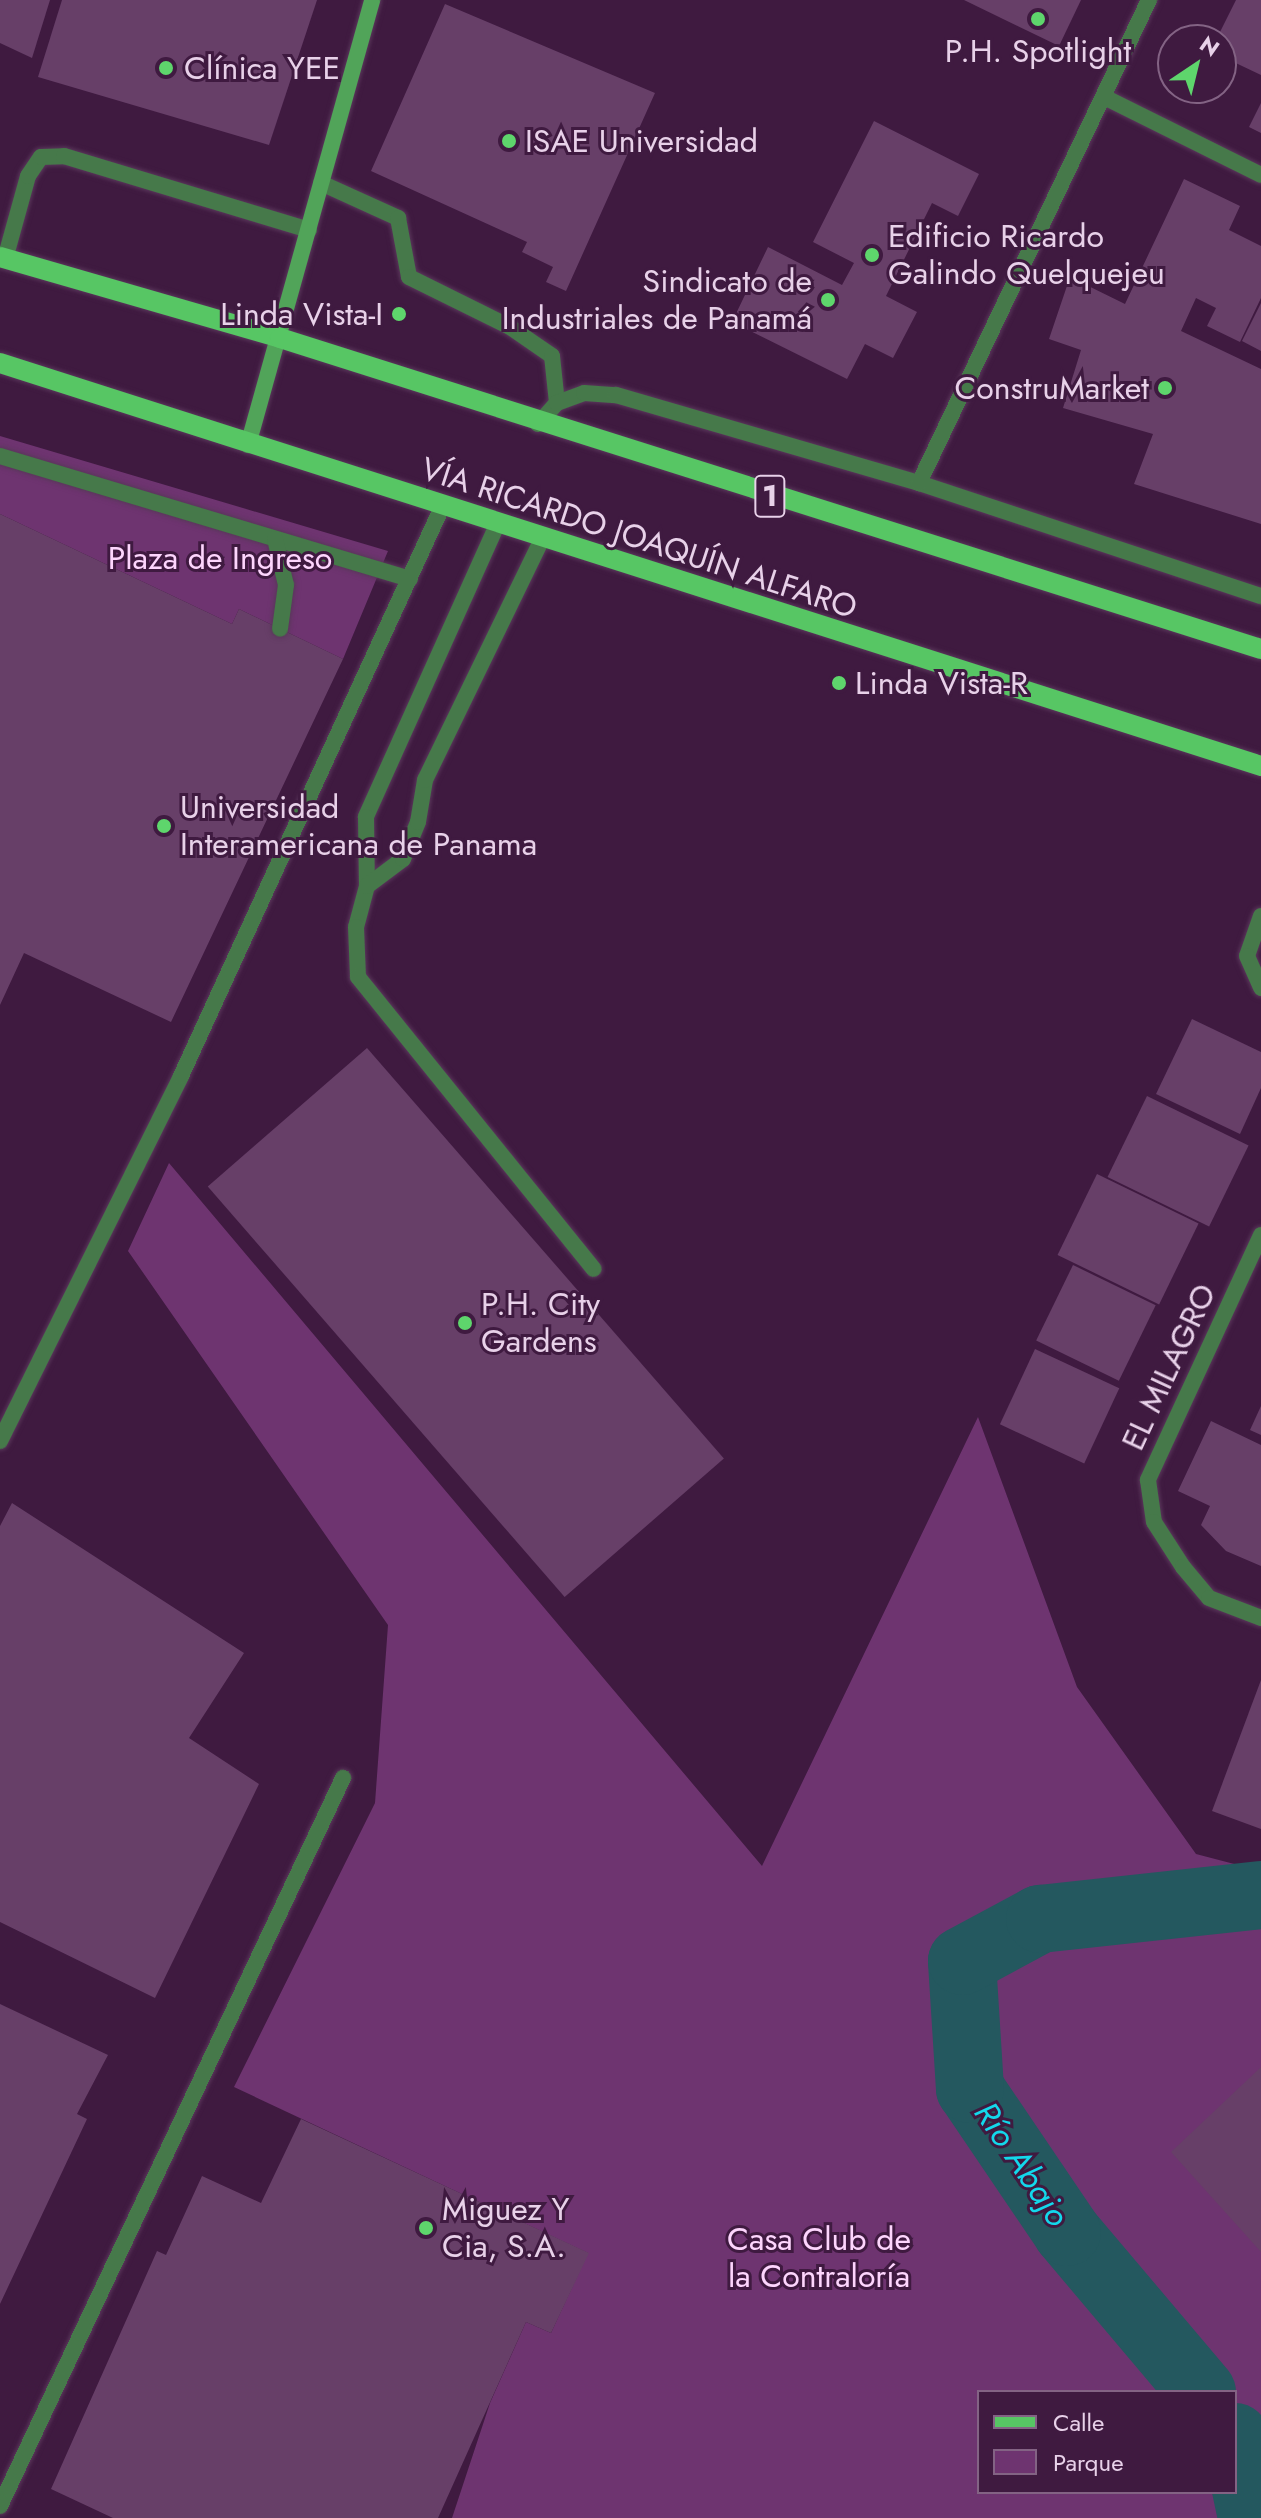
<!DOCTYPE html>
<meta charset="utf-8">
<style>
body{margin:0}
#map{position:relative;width:1261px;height:2518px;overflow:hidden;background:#3f1a40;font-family:Jost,sans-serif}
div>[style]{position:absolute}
.green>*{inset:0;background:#6e3470}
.river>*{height:68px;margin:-34px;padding:0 34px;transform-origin:34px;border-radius:34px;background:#24585f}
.building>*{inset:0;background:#673f68;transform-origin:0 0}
.roads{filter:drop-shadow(0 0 2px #5a375b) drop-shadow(0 0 2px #5a375b)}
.lane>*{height:16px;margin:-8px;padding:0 8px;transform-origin:8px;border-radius:8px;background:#46794a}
.street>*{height:16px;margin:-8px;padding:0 8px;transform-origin:8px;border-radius:8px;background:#46794a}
.secondary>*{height:16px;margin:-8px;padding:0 8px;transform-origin:8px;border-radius:8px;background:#51a459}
.primary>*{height:20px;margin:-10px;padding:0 10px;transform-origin:10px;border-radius:10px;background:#57c664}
.dots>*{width:22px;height:22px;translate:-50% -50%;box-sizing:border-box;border:4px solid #3f1a40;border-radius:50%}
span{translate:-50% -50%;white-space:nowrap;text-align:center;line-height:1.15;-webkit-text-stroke:6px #3f1a40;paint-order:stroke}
.shield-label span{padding:2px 6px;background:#3f1a40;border:2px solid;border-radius:6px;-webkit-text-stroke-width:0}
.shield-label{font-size:30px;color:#e8d1e9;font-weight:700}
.poi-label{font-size:32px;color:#e8d1e9}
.left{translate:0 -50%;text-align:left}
.right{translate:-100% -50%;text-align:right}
.street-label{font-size:32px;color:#e8d1e9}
.park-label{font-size:32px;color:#fdd5fd}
.water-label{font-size:34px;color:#13d8eb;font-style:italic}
.legend{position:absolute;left:977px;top:2390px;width:260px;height:104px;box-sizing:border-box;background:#3f1a40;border:2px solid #836384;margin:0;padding:10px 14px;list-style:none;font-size:24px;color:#e8d1e9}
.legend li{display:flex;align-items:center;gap:16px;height:40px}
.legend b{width:40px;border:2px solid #836384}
.north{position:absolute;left:1157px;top:24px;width:80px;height:80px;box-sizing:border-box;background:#3f1a40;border:2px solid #836384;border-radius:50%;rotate:35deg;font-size:22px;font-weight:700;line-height:32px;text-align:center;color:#e8d1e9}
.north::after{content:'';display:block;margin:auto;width:28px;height:36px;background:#5ed56c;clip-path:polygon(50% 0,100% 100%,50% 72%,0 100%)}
</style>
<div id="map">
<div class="green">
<div style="clip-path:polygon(0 436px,388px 551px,343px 659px,239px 609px,232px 624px,0 514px)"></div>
<div style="clip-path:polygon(evenodd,169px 1163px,762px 1866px,978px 1417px,1077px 1687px,1196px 1854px,1261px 1871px,1261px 2518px,452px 2518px,490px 2403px,526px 2322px,551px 2333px,588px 2253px,234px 2087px,375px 1803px,388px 1625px,128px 1251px,169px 1163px,965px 2061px,1206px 2392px,1235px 2392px,1235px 2492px,979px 2492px,979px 2392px,1205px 2392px,970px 2089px,965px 2061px)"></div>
</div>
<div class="river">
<div style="left:1202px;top:2392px;width:209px;rotate:-130.2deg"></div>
<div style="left:1067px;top:2232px;width:173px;rotate:-124.1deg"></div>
<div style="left:970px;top:2089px;width:128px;rotate:-93.6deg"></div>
<div style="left:962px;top:1961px;width:89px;rotate:-28.3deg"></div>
<div style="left:1040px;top:1919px;width:222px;rotate:-6.2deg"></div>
<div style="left:1235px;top:2437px;width:83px;rotate:78.1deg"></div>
</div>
<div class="building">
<div style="clip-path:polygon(0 0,50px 0,32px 58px,0 43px)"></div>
<div style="clip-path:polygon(62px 0,317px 0,269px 145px,38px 77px)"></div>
<div style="clip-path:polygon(964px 0,1081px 0,1059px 46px)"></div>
<div style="clip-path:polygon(1236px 0,1261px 0,1261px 75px,1221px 56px,1221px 40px,1216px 40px)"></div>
<div style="clip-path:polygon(445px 4px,655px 93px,566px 291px,546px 282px,553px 267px,522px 252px,527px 242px,371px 171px)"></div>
<div style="clip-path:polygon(1261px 103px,1261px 133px,1249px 127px)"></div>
<div style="clip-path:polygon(874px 121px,979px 174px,958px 216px,932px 203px,886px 296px,917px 312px,893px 358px,865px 344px,847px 379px,732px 322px,768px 247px,842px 285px,854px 263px,813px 242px)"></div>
<div style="clip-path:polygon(1184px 179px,1240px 206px,1229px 230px,1261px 246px,1261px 298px,1240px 342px,1207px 326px,1216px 308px,1196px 298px,1181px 331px,1261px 369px,1261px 524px,1134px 484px,1153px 434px,1063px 408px,1081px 350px,1049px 339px,1070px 277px,1125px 304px)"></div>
<div style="clip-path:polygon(1261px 303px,1261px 351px,1242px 341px)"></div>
<div style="clip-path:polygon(0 514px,232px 624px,239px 609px,343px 659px,171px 1022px,24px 953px,0 1005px)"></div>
<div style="clip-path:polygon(1192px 1019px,1261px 1052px,1261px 1088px,1240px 1134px,1156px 1094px)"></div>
<div style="left:367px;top:1048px;width:544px;height:211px;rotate:49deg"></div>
<div style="left:1147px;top:1096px;width:113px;height:90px;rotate:26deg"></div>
<div style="left:1097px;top:1174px;width:113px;height:90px;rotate:26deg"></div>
<div style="left:1073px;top:1265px;width:92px;height:84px;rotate:26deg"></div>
<div style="left:1035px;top:1349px;width:93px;height:83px;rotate:25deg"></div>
<div style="clip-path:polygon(1261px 1406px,1261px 1435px,1250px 1430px)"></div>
<div style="clip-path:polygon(1211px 1421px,1261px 1445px,1261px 1566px,1226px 1551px,1201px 1525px,1210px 1506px,1178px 1491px)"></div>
<div style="clip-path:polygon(12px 1503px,244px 1653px,189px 1738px,259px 1784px,155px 1998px,0 1922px,0 1526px)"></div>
<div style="clip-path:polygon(1261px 1680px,1261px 1829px,1212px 1811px)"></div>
<div style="clip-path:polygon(0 2004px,108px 2055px,77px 2114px,87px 2119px,0 2304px)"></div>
<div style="clip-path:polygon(1261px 2067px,1261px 2252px,1171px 2152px)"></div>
<div style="clip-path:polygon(301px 2119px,589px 2253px,551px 2333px,526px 2322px,438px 2518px,113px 2518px,51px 2489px,157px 2251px,166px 2255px,202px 2176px,261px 2203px)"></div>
</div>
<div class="roads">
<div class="lane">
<div style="left:321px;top:183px;width:85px;rotate:24.4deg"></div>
<div style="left:398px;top:218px;width:60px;rotate:79.4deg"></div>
<div style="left:409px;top:277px;width:113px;rotate:26.3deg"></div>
<div style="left:510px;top:327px;width:51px;rotate:34.6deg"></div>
<div style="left:552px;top:356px;width:47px;rotate:83.9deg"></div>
<div style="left:5px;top:259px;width:86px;rotate:-74.5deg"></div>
<div style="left:28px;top:176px;width:23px;rotate:-56deg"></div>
<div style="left:41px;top:157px;width:23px;rotate:-2deg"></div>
<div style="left:64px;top:156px;width:256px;rotate:16.8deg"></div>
<div style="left:0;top:456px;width:428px;rotate:16.7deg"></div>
<div style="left:497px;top:525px;width:320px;rotate:114.2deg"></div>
<div style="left:366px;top:817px;width:69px;rotate:89.2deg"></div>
<div style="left:367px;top:886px;width:42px;rotate:105deg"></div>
<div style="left:356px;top:927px;width:50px;rotate:87.7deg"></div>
<div style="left:358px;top:977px;width:375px;rotate:51.1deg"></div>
<div style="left:275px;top:539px;width:47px;rotate:76.6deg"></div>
<div style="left:286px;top:585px;width:44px;rotate:97.8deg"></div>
<div style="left:367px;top:886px;width:45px;rotate:-36.9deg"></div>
<div style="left:403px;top:859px;width:40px;rotate:-68deg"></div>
<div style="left:418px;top:822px;width:43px;rotate:-80.5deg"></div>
<div style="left:425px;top:780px;width:268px;rotate:-64.1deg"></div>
<div style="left:0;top:1441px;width:407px;rotate:-63.6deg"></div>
<div style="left:181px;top:1076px;width:626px;rotate:-65.36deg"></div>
</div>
<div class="street">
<div style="left:1104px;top:97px;width:175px;rotate:26.4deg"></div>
<div style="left:538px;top:424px;width:28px;rotate:-48deg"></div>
<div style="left:557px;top:403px;width:29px;rotate:-20deg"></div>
<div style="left:584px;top:393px;width:32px;rotate:4deg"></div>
<div style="left:616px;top:395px;width:316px;rotate:16.2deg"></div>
<div style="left:919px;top:483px;width:360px;rotate:18.3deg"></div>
<div style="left:919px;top:483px;width:535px;rotate:-64.54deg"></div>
<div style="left:1261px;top:916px;width:42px;rotate:109.3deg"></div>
<div style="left:1247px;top:956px;width:35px;rotate:66deg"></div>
<div style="left:1261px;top:1235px;width:270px;rotate:114.8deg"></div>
<div style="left:1148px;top:1480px;width:42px;rotate:81.9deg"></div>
<div style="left:1154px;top:1522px;width:54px;rotate:57.2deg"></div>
<div style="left:1183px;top:1567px;width:40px;rotate:50deg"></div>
<div style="left:1209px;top:1598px;width:56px;rotate:21deg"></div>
<div style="left:0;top:2506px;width:805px;rotate:-64.77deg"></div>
</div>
<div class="secondary">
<div style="left:248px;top:445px;width:462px;rotate:-74.4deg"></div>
</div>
<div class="primary">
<div style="left:0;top:257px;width:291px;rotate:16.1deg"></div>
<div style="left:280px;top:338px;width:1029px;rotate:17.59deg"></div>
<div style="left:0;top:363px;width:1324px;rotate:17.72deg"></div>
</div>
</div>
<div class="dots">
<div style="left:1038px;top:19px;background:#5ed56c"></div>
<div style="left:166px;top:68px;background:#5ed56c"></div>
<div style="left:509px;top:141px;background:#5ed56c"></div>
<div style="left:872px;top:255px;background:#5ed56c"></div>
<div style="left:828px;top:300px;background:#5ed56c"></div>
<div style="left:399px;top:314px;background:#5ed56c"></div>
<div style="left:1165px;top:388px;background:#5ed56c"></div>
<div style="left:839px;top:683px;background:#5ed56c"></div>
<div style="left:164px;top:826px;background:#5ed56c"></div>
<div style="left:465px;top:1323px;background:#5ed56c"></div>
<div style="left:426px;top:2228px;background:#5ed56c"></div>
</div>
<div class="shield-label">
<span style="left:770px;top:496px">1</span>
</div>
<div class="poi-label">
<span style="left:1038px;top:51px">P.H. Spotlight</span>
<span class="left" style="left:184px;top:68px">Clínica YEE</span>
<span class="left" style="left:525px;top:141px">ISAE Universidad</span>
<span class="left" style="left:888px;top:255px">Edificio Ricardo<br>Galindo Quelquejeu</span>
<span class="right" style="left:812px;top:300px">Sindicato de<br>Industriales de Panamá</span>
<span class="right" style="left:383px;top:314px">Linda Vista-I</span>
<span class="right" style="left:1149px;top:388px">ConstruMarket</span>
<span class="left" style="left:855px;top:683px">Linda Vista-R</span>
<span class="left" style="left:180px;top:826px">Universidad<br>Interamericana de Panama</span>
<span class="left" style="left:481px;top:1323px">P.H. City<br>Gardens</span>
<span class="left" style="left:442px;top:2228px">Miguez Y<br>Cia, S.A.</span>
</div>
<div class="street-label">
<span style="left:639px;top:538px;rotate:18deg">VÍA RICARDO JOAQUÍN ALFARO</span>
<span style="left:1169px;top:1367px;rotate:-65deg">EL MILAGRO</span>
</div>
<div class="park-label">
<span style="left:220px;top:558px">Plaza de Ingreso</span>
<span style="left:819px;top:2258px">Casa Club de<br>la Contraloría</span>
</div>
<div class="water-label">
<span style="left:1022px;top:2164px;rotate:56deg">Río Abajo</span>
</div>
<ul class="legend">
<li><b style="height:10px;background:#57c664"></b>Calle</li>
<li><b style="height:22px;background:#6e3470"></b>Parque</li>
</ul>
<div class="north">N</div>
</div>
